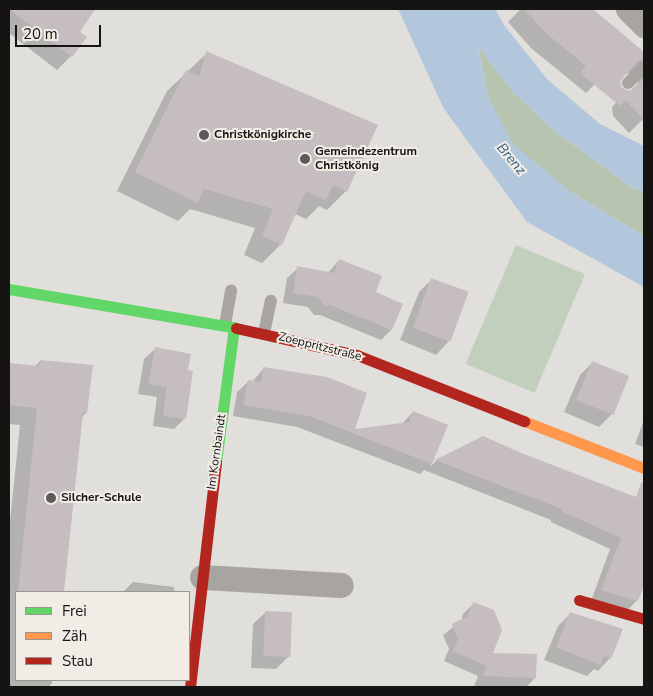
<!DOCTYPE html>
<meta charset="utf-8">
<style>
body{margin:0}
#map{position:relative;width:653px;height:696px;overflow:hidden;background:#e1dfdc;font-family:"Nunito Sans",sans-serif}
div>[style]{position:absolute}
.green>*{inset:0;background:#c3cfbd;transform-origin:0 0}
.forest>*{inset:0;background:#b7c4b0}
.water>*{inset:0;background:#b3c7dc}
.shadow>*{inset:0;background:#0003}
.building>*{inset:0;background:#c5bdc0;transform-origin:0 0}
.lane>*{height:12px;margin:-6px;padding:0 6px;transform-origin:6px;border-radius:6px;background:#a8a4a0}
.street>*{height:25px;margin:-12.5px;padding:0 12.5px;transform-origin:12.5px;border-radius:12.5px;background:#a8a4a0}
.fast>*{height:11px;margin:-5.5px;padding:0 5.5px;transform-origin:5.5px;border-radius:5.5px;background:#63d668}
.slow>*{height:11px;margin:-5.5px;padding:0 5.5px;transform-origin:5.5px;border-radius:5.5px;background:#ff974d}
.jam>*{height:11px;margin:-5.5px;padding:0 5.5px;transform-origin:5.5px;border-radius:5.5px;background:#b3261e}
.dots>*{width:14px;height:14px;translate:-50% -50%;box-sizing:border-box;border:2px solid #f1ece6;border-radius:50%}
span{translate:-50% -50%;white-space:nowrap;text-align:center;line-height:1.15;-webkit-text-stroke:4px #f1ece6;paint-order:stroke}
.poi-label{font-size:12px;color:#161412;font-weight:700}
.left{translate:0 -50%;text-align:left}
.street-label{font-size:12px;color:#161412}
.water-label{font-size:14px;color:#2f5b85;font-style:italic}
.frame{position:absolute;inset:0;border:10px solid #161412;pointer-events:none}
.legend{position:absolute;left:15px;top:591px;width:175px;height:90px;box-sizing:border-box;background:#f1ece6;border:1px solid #999691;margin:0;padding:6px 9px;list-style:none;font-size:15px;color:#161412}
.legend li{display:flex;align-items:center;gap:10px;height:25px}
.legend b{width:25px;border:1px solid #999691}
.scale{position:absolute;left:15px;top:25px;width:86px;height:22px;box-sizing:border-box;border:2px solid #161412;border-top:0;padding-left:6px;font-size:15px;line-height:18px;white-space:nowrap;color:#161412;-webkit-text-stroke:4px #f1ece6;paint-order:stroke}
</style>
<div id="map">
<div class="green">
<div style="left:516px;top:245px;width:75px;height:129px;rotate:23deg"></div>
</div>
<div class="forest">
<div style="clip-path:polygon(478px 46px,514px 93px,553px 130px,630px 186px,644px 192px,644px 236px,571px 192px,512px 144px,488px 97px)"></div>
</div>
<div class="water">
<div style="clip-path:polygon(398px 9px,495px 9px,504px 25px,547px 79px,600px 124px,644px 146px,644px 192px,630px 186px,553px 130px,514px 93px,478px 47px,488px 97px,513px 144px,571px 192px,644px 236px,644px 287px,527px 222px,444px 109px)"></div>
</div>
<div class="shadow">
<div style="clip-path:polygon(9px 9px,47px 9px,57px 16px,62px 9px,94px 9px,79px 33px,71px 56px,57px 70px,9px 33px)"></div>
<div style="clip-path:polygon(521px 9px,580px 9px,600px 79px,586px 93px,531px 48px,508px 22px)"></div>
<div style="clip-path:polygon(619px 32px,644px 53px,644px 123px,642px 120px,629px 133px,613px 116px,612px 107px,626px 92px,636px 89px,638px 81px,635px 75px,626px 73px)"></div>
<div style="clip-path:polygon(207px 53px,346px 191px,327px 210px,319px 206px,306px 219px,295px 214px,281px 244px,262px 263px,244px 255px,255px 228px,190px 209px,178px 221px,117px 191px,167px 91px)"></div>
<div style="clip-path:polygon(339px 260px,374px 293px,402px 305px,391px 330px,381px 340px,320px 315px,314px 315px,308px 307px,283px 303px,287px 278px,298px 268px,328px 273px)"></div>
<div style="clip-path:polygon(432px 279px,448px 342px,436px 355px,400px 340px,419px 292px)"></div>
<div style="clip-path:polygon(155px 349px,186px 371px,184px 419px,174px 429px,153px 426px,157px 397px,138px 394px,144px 359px)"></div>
<div style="clip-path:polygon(40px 361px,86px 413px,81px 418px,62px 592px,16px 592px,16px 680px,52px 680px,52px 683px,48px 687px,9px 687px,9px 531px,20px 425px,9px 424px,9px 364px,34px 367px)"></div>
<div style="clip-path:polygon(592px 363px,612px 414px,599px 427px,564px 412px,580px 375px)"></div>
<div style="clip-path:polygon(264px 368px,353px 430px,402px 424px,413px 412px,446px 425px,430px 467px,436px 461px,483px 438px,644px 502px,644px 582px,637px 600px,626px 612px,591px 601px,610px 549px,551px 522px,551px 520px,424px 470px,420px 474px,297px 427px,233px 416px,237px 392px,249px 381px,252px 382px)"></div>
<div style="clip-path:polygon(644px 420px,644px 447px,635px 444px)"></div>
<div style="clip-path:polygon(133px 582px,174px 587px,174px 592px,123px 592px)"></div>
<div style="clip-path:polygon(473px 604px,491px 654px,535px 678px,526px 687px,474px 686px,478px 676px,444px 661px,449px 649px,443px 635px,461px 621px,463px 614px)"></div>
<div style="clip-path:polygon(266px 612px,288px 657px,276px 669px,251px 668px,253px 624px)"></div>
<div style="clip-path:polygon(570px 614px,610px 658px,598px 671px,594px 669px,587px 676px,544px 660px,558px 626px)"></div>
</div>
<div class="building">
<div style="clip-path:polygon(9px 9px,95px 9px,80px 32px,87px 37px,72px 57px)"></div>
<div style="clip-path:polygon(524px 9px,593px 9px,644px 52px,644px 59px,638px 61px,620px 81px,622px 88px,630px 91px,644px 78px,644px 119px,625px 100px,620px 106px,580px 73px,586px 66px,546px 33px)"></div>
<div style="clip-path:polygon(206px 51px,378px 125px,347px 192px,333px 185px,326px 200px,306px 191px,282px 245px,262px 236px,273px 209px,204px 189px,198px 203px,135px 172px,186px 70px,199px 76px)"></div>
<div style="clip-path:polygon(339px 259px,382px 276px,376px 292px,403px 304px,392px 330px,330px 305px,325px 306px,318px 297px,293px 293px,297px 266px,334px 273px)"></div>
<div style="left:431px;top:278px;width:40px;height:53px;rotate:20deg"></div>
<div style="clip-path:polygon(155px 347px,191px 354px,188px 370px,193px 371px,186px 419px,163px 416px,167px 387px,148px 384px)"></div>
<div style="clip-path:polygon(40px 360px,93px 365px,87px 413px,83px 413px,64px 592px,18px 592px,37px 408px,9px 405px,9px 363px,39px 366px)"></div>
<div style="left:592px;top:361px;width:40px;height:42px;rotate:22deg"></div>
<div style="clip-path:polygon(263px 367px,327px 377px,367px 393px,355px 429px,409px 422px,413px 411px,448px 425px,432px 464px,309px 416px,243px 405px,248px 380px,261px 382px)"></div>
<div style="clip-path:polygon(483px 436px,521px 453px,636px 497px,641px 483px,644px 483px,644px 586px,638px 601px,601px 590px,621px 538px,561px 511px,562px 509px,435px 460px)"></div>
<div style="clip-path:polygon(473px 602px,494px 610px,502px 630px,493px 653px,537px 654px,536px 678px,483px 676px,487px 666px,453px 651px,458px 639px,452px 624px,468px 616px)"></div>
<div style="left:265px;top:611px;width:27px;height:45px;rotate:2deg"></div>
<div style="clip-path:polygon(570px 612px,623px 629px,611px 659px,604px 656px,600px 665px,556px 647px)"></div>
</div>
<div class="lane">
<div style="left:628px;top:83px;width:23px;rotate:-45deg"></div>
<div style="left:225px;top:325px;width:35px;rotate:-80deg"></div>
<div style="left:264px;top:333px;width:33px;rotate:-78deg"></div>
</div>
<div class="street">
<div style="left:628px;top:9px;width:23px;rotate:45deg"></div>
<div style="left:202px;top:577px;width:139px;rotate:3.3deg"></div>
</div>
<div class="fast">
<div style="left:9px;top:289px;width:230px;rotate:9.7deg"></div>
<div style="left:216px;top:462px;width:136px;rotate:-82.4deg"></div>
</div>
<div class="slow">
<div style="left:524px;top:421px;width:129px;rotate:21.4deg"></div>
</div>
<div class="jam">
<div style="left:236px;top:328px;width:124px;rotate:12.6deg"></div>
<div style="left:357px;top:355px;width:180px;rotate:21.6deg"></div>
<div style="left:579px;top:600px;width:68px;rotate:16.3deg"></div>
<div style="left:190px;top:687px;width:226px;rotate:-83.4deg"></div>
</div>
<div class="dots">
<div style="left:204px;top:135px;background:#5d5b59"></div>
<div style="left:305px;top:159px;background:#5d5b59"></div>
<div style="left:51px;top:498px;background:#5d5b59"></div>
</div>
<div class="poi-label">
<span class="left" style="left:214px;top:135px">Christkönigkirche</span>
<span class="left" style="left:315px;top:159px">Gemeindezentrum<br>Christkönig</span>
<span class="left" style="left:61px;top:498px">Silcher-Schule</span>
</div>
<div class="street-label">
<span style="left:320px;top:347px;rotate:14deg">Zoeppritzstraße</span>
<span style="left:217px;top:452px;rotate:-82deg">Im Kornbaindt</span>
</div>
<div class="water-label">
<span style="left:511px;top:159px;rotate:50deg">Brenz</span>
</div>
<div class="frame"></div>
<ul class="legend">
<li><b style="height:6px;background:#63d668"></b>Frei</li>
<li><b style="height:6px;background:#ff974d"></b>Zäh</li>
<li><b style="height:6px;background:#b3261e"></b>Stau</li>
</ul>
<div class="scale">20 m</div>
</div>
